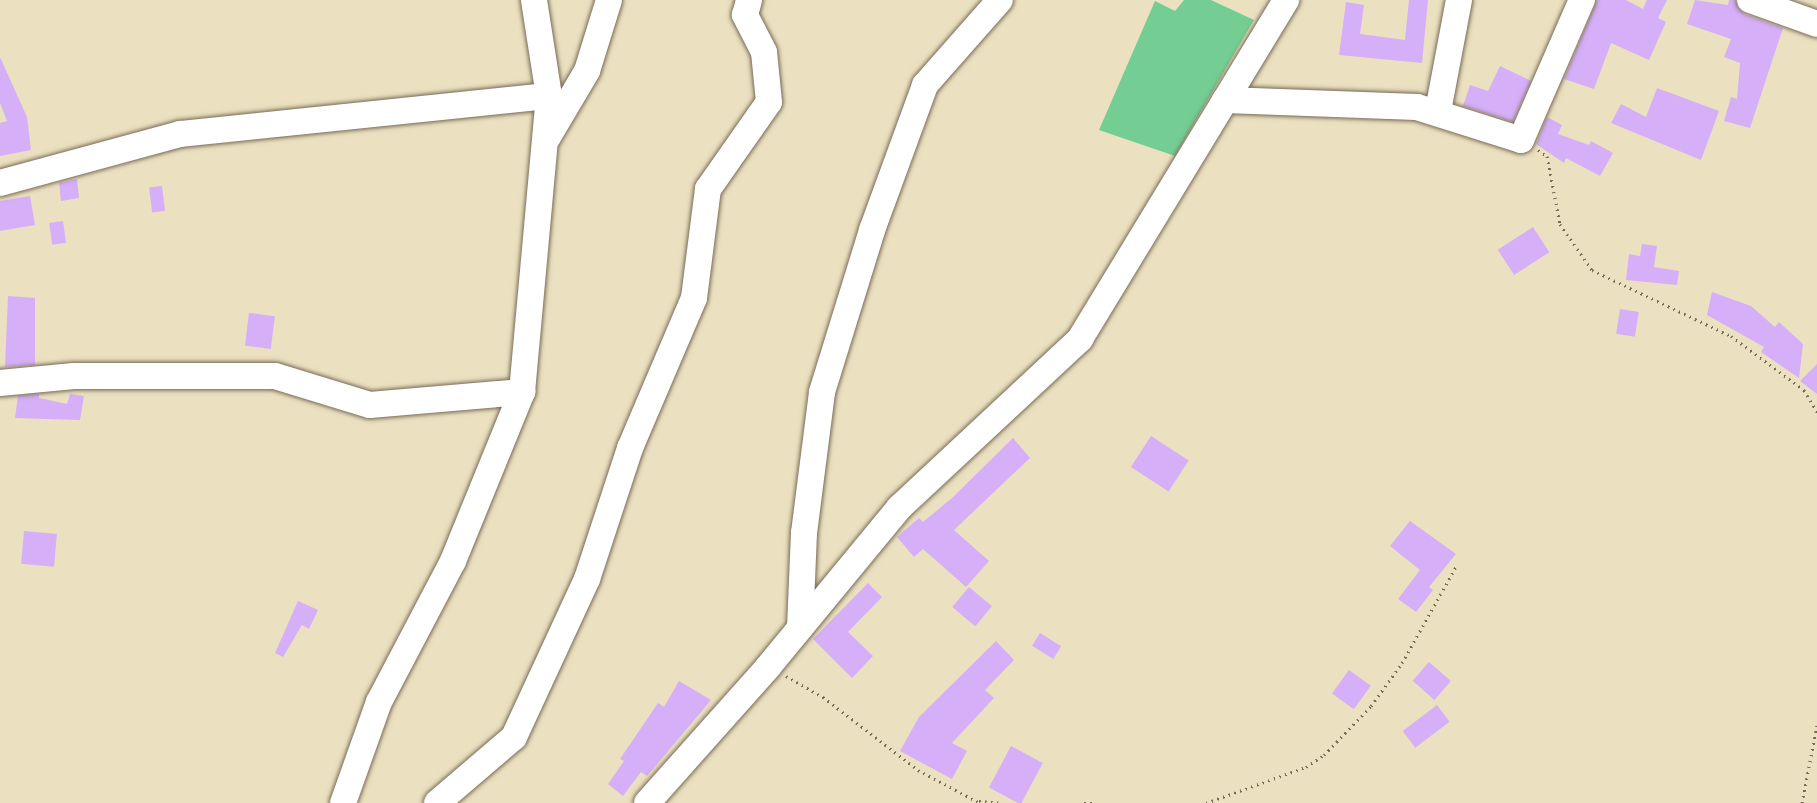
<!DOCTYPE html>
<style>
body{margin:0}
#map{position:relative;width:1817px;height:803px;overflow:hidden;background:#ebe1c0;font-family:Alegreya,serif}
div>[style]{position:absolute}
.green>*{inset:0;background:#74cd93}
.building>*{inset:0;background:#d5aff8;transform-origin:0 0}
.path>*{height:3px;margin-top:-1.5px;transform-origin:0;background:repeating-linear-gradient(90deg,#796a57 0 1.5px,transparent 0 6px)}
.roads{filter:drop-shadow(0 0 2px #796a57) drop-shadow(0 0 2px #796a57)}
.minor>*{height:26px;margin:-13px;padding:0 13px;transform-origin:13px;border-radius:13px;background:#fff}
span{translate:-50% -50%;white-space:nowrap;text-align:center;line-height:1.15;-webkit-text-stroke:5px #fdfcf7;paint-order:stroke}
</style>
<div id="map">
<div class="green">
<div style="clip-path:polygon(1184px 0,1211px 0,1254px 20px,1175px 156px,1099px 130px,1155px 1px,1175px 11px)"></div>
</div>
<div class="building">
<div style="clip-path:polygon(1409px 0,1428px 0,1422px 63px,1339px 55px,1346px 2px,1364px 5px,1360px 34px,1405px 40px)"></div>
<div style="clip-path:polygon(1597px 0,1626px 0,1643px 9px,1647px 0,1667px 0,1658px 18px,1666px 22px,1649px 60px,1611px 43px,1594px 89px,1564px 79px)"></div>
<div style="clip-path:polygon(1695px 0,1728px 5px,1729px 0,1735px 0,1744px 14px,1783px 28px,1750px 128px,1724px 121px,1731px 97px,1737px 99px,1740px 63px,1724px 57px,1731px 39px,1687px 24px)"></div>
<div style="clip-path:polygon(0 57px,27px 117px,31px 150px,0 156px,0 123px,7px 121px,0 103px)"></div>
<div style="clip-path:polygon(1500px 66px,1531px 81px,1513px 122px,1463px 106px,1470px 85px,1488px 91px)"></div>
<div style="clip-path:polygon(1657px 88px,1719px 111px,1701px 160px,1611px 123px,1621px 104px,1646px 117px)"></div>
<div style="clip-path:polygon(1547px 117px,1562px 125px,1558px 134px,1589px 145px,1591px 141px,1613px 153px,1600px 176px,1566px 158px,1564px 163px,1536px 144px)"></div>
<div style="clip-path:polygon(77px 179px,79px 198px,61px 201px,59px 183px)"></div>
<div style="left:162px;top:186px;width:25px;height:13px;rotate:83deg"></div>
<div style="clip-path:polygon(30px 196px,35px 225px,0 231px,0 201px)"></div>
<div style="left:63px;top:221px;width:22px;height:14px;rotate:82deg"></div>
<div style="left:1533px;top:227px;width:30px;height:42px;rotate:57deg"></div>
<div style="clip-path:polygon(1642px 244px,1657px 246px,1654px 267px,1679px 271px,1677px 285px,1626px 280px,1629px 254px,1640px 256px)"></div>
<div style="clip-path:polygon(1712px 292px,1751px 306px,1775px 327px,1779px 322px,1803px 344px,1799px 378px,1761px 352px,1764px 347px,1707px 315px)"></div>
<div style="clip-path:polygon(8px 296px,35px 298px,35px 365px,5px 367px)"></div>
<div style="left:1620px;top:309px;width:19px;height:25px;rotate:9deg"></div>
<div style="left:249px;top:313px;width:26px;height:33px;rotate:7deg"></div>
<div style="clip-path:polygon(1817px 364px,1817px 394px,1800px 381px)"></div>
<div style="clip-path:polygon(39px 394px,39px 398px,67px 404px,70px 394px,84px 396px,80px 420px,15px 418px,18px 396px)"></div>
<div style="left:1151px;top:436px;width:45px;height:37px;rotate:33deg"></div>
<div style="clip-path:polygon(1013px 438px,1030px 458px,954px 530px,989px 561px,966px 587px,923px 549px,914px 557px,897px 537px,919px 518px,923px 522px,952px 498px)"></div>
<div style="clip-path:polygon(1410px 521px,1456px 554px,1429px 587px,1433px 590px,1416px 612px,1398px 599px,1420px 570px,1390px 546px)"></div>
<div style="left:24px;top:531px;width:33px;height:33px;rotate:5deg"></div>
<div style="clip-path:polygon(868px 583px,882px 597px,848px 632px,873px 656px,852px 678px,813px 639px)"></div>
<div style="left:969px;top:587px;width:30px;height:26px;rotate:40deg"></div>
<div style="clip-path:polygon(298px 601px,318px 610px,309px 629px,302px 625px,283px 657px,275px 653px)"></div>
<div style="left:1040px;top:633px;width:25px;height:15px;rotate:32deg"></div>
<div style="clip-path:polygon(996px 641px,1014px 660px,985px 690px,994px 698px,952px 743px,967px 751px,952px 779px,900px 751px,919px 717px)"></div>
<div style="left:1429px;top:662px;width:29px;height:25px;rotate:41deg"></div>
<div style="left:1349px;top:670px;width:27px;height:29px;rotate:36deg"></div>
<div style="clip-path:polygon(679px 681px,711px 700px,647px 776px,641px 772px,623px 796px,608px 784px,624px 761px,620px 759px,658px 703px,664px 707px)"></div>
<div style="left:1437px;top:705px;width:21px;height:43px;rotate:53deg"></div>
<div style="left:1011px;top:746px;width:36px;height:47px;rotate:28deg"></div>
</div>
<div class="path">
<div style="left:1538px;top:150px;width:11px;rotate:34deg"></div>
<div style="left:1547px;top:156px;width:69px;rotate:79.2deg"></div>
<div style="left:1560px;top:224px;width:56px;rotate:55.2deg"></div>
<div style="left:1592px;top:270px;width:154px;rotate:25.4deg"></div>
<div style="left:1731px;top:336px;width:91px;rotate:36.5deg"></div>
<div style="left:1804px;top:390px;width:26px;rotate:59deg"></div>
<div style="left:786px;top:676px;width:43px;rotate:29.6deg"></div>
<div style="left:823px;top:697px;width:120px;rotate:37.5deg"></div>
<div style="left:918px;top:770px;width:70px;rotate:28deg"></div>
<div style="left:979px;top:801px;width:21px;rotate:5deg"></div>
<div style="left:1084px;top:803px;width:11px"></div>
<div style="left:1206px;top:803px;width:106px;rotate:-19.8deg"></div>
<div style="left:1306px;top:767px;width:22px;rotate:-34deg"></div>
<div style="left:1324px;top:755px;width:68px;rotate:-46.2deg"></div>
<div style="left:1371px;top:706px;width:53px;rotate:-54.2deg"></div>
<div style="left:1402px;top:663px;width:112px;rotate:-60.7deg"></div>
<div style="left:1802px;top:803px;width:79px;rotate:-79.1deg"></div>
</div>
<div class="roads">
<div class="minor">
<div style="left:1750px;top:0;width:71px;rotate:19.7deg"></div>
<div style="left:1225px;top:100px;width:192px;rotate:2.1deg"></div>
<div style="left:1417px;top:107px;width:109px;rotate:17.6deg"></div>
<div style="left:1521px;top:140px;width:153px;rotate:-66.5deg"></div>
<div style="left:1438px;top:111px;width:113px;rotate:-79.3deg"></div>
<div style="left:548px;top:137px;width:77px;rotate:-59.4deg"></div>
<div style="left:587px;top:71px;width:74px;rotate:-72.8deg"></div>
<div style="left:0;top:183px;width:187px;rotate:-15.2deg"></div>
<div style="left:180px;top:134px;width:371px;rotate:-5.9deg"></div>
<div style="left:0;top:383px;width:74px;rotate:-5.4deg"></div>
<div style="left:74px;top:376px;width:201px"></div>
<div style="left:275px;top:376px;width:99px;rotate:17deg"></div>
<div style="left:370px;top:405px;width:153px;rotate:-4.9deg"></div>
<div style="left:800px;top:628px;width:95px;rotate:-87.6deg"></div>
<div style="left:804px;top:533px;width:142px;rotate:-82.7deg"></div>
<div style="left:822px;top:392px;width:170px;rotate:-72.8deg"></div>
<div style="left:872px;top:230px;width:154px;rotate:-69.9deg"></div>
<div style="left:925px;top:85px;width:113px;rotate:-48.6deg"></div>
<div style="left:343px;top:803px;width:107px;rotate:-70.4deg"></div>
<div style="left:379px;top:702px;width:159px;rotate:-62.3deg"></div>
<div style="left:453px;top:561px;width:183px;rotate:-67.8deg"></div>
<div style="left:522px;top:392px;width:297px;rotate:-84.8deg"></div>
<div style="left:549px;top:96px;width:97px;rotate:-98.9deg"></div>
<div style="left:437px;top:803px;width:101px;rotate:-40.6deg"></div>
<div style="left:514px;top:737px;width:174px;rotate:-65.2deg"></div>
<div style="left:587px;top:579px;width:138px;rotate:-71.8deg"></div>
<div style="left:630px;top:448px;width:163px;rotate:-66.9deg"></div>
<div style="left:694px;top:298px;width:110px;rotate:-82.7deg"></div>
<div style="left:708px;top:189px;width:106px;rotate:-55deg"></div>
<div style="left:769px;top:102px;width:50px;rotate:-95.7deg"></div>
<div style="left:764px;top:52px;width:42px;rotate:-117.2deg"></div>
<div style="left:745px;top:15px;width:16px;rotate:-75deg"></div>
<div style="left:647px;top:803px;width:182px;rotate:-48.3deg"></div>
<div style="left:768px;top:667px;width:206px;rotate:-50.5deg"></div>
<div style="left:899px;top:508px;width:248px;rotate:-43deg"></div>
<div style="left:1080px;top:339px;width:397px;rotate:-58.7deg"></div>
</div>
</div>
</div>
